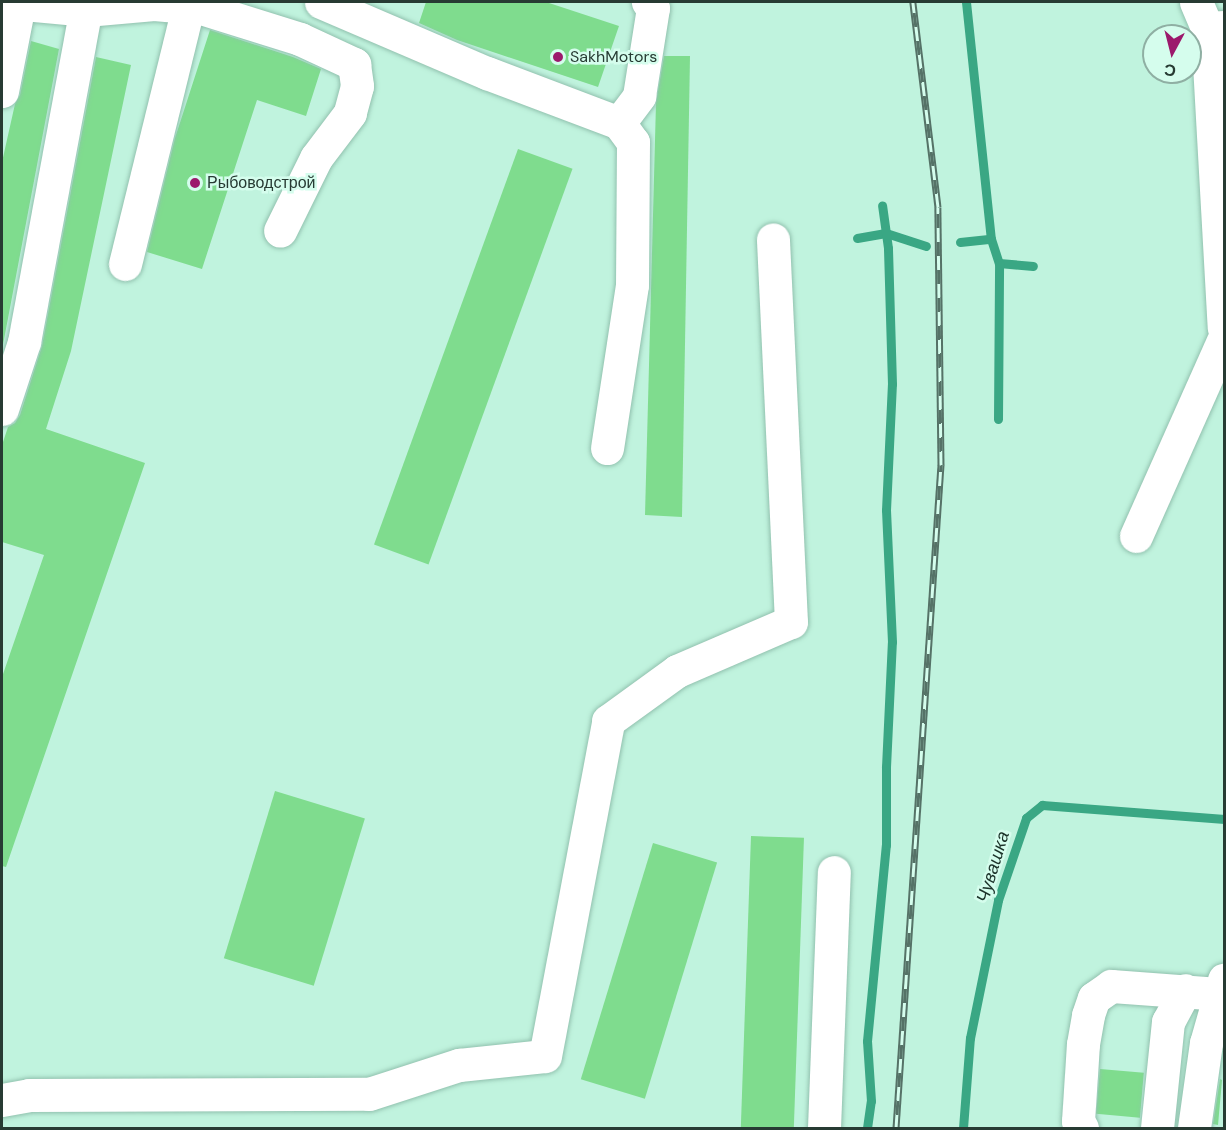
<!DOCTYPE html>
<meta charset="utf-8">
<style>
body{margin:0}
#map{position:relative;width:1226px;height:1130px;overflow:hidden;background:#c0f3de;font-family:"DM Sans",sans-serif}
div>[style]{position:absolute}
.stream>*{height:9px;margin:-4.5px;padding:0 4.5px;transform-origin:4.5px;border-radius:4.5px;background:#3aa784}
.building>*{inset:0;background:#7fdc8e;transform-origin:0 0}
.roads{filter:drop-shadow(0 0 2px #91c1ae) drop-shadow(0 0 2px #91c1ae)}
.minor>*{height:33px;margin:-16.5px;padding:0 16.5px;transform-origin:16.5px;border-radius:16.5px;background:#fff}
.rail>*{height:7px;margin-top:-3.5px;transform-origin:0;background:repeating-linear-gradient(90deg,#d5fded 0 14px,#557267 0 28px);box-sizing:border-box;border-block:2px solid #557267}
.dots>*{width:16px;height:16px;translate:-50% -50%;box-sizing:border-box;border:3px solid #d5fded;border-radius:50%}
span{translate:-50% -50%;white-space:nowrap;text-align:center;line-height:1.15;-webkit-text-stroke:5px #d5fded;paint-order:stroke}
.poi-label{font-size:16px;color:#273b33}
.left{translate:0 -50%;text-align:left}
.water-label{font-size:18px;color:#1c332a;font-style:italic}
.frame{position:absolute;inset:0;border:3px solid #273b33;pointer-events:none}
.north{position:absolute;left:1142px;top:24px;width:60px;height:60px;box-sizing:border-box;background:#d5fded;border:2px solid #8fafa3;border-radius:50%;rotate:187deg;font-size:16px;font-weight:700;line-height:24px;text-align:center;color:#273b33}
.north::after{content:'';display:block;margin:auto;width:21px;height:27px;background:#9c196c;clip-path:polygon(50% 0,100% 100%,50% 72%,0 100%)}
</style>
<div id="map">
<div class="stream">
<div style="left:966px;top:2px;width:238px;rotate:84deg"></div>
<div style="left:991px;top:239px;width:25px;rotate:72deg"></div>
<div style="left:999px;top:263px;width:34px;rotate:5deg"></div>
<div style="left:857px;top:238px;width:29px;rotate:-10deg"></div>
<div style="left:886px;top:233px;width:42px;rotate:18deg"></div>
<div style="left:960px;top:242px;width:31px;rotate:-6deg"></div>
<div style="left:998px;top:419px;width:156px;rotate:-89.6deg"></div>
<div style="left:867px;top:1128px;width:27px;rotate:-82deg"></div>
<div style="left:871px;top:1101px;width:60px;rotate:-93.8deg"></div>
<div style="left:867px;top:1041px;width:197px;rotate:-84.5deg"></div>
<div style="left:886px;top:845px;width:78px;rotate:-90deg"></div>
<div style="left:886px;top:767px;width:125px;rotate:-87.3deg"></div>
<div style="left:892px;top:642px;width:132px;rotate:-92.6deg"></div>
<div style="left:886px;top:510px;width:126px;rotate:-87.3deg"></div>
<div style="left:892px;top:384px;width:136px;rotate:-91.7deg"></div>
<div style="left:888px;top:248px;width:43px;rotate:-97.9deg"></div>
<div style="left:963px;top:1128px;width:90px;rotate:-85.6deg"></div>
<div style="left:970px;top:1038px;width:141px;rotate:-78.5deg"></div>
<div style="left:998px;top:900px;width:87px;rotate:-71.1deg"></div>
<div style="left:1026px;top:818px;width:21px;rotate:-39deg"></div>
<div style="left:1042px;top:805px;width:183px;rotate:4.4deg"></div>
</div>
<div class="building">
<div style="clip-path:polygon(426px 2px,546px 2px,619px 26px,598px 87px,457px 40px,419px 23px)"></div>
<div style="clip-path:polygon(210px 30px,293px 57px,321px 69px,306px 116px,257px 100px,202px 269px,147px 252px,175px 138px)"></div>
<div style="clip-path:polygon(31px 41px,59px 49px,2px 350px,2px 162px,15px 104px,20px 95px)"></div>
<div style="clip-path:polygon(664px 56px,690px 56px,682px 517px,645px 515px,656px 103px)"></div>
<div style="clip-path:polygon(96px 57px,131px 65px,71px 351px,46px 429px,145px 463px,6px 867px,2px 866px,2px 677px,44px 555px,2px 542px,2px 445px,8px 427px,15px 423px,20px 415px,42px 346px)"></div>
<div style="left:518px;top:149px;width:58px;height:421px;rotate:20deg"></div>
<div style="left:275px;top:791px;width:94px;height:175px;rotate:17deg"></div>
<div style="left:751px;top:836px;width:53px;height:292px;rotate:2deg"></div>
<div style="left:653px;top:843px;width:67px;height:247px;rotate:17deg"></div>
<div style="left:1100px;top:1069px;width:44px;height:45px;rotate:5deg"></div>
<div style="clip-path:polygon(1220px 1079px,1222px 1080px,1218px 1125px,1213px 1124px)"></div>
</div>
<div class="roads">
<div class="minor">
<div style="left:2px;top:2px;width:84px;rotate:5.4deg"></div>
<div style="left:86px;top:10px;width:68px;rotate:-5deg"></div>
<div style="left:154px;top:4px;width:47px;rotate:4.9deg"></div>
<div style="left:201px;top:8px;width:104px;rotate:17.4deg"></div>
<div style="left:300px;top:39px;width:60px;rotate:24.8deg"></div>
<div style="left:354px;top:64px;width:22px;rotate:82deg"></div>
<div style="left:357px;top:86px;width:28px;rotate:105deg"></div>
<div style="left:350px;top:113px;width:56px;rotate:127.1deg"></div>
<div style="left:316px;top:158px;width:81px;rotate:116.3deg"></div>
<div style="left:321px;top:2px;width:181px;rotate:23.2deg"></div>
<div style="left:487px;top:73px;width:141px;rotate:20.7deg"></div>
<div style="left:619px;top:123px;width:24px;rotate:54deg"></div>
<div style="left:633px;top:142px;width:143px;rotate:90.4deg"></div>
<div style="left:632px;top:285px;width:165px;rotate:98.7deg"></div>
<div style="left:1196px;top:2px;width:28px;rotate:67deg"></div>
<div style="left:1224px;top:27px;width:17px;rotate:177deg"></div>
<div style="left:1207px;top:28px;width:300px;rotate:86.8deg"></div>
<div style="left:2px;top:91px;width:89px;rotate:-78.9deg"></div>
<div style="left:619px;top:123px;width:34px;rotate:-53deg"></div>
<div style="left:639px;top:96px;width:89px;rotate:-81deg"></div>
<div style="left:653px;top:8px;width:8px;rotate:-130deg"></div>
<div style="left:125px;top:264px;width:265px;rotate:-76.2deg"></div>
<div style="left:2px;top:409px;width:71px;rotate:-71.8deg"></div>
<div style="left:24px;top:342px;width:346px;rotate:-79.5deg"></div>
<div style="left:1136px;top:536px;width:217px;rotate:-66deg"></div>
<div style="left:2px;top:1100px;width:27px;rotate:-10deg"></div>
<div style="left:29px;top:1095px;width:340px;rotate:-0.2deg"></div>
<div style="left:369px;top:1094px;width:95px;rotate:-17.9deg"></div>
<div style="left:459px;top:1065px;width:86px;rotate:-6deg"></div>
<div style="left:545px;top:1056px;width:341px;rotate:-79.3deg"></div>
<div style="left:608px;top:721px;width:85px;rotate:-35.9deg"></div>
<div style="left:677px;top:671px;width:124px;rotate:-23.3deg"></div>
<div style="left:791px;top:622px;width:383px;rotate:-92.7deg"></div>
<div style="left:824px;top:1128px;width:256px;rotate:-87.8deg"></div>
<div style="left:1082px;top:1128px;width:8px;rotate:-120deg"></div>
<div style="left:1078px;top:1121px;width:77px;rotate:-86.3deg"></div>
<div style="left:1083px;top:1044px;width:29px;rotate:-80deg"></div>
<div style="left:1088px;top:1015px;width:18px;rotate:-71deg"></div>
<div style="left:1094px;top:998px;width:21px;rotate:-35deg"></div>
<div style="left:1111px;top:986px;width:108px;rotate:4.2deg"></div>
<div style="left:1157px;top:1128px;width:107px;rotate:-84.1deg"></div>
<div style="left:1168px;top:1022px;width:36px;rotate:-62deg"></div>
<div style="left:1194px;top:1128px;width:86px;rotate:-82deg"></div>
<div style="left:1206px;top:1043px;width:66px;rotate:-74.1deg"></div>
</div>
</div>
<div class="rail">
<div style="left:896px;top:1128px;width:665px;rotate:-86.12deg"></div>
<div style="left:941px;top:465px;width:258px;rotate:-90.7deg"></div>
<div style="left:938px;top:207px;width:207px;rotate:-97deg"></div>
</div>
<div class="dots">
<div style="left:558px;top:57px;background:#9c196c"></div>
<div style="left:195px;top:183px;background:#9c196c"></div>
</div>
<div class="poi-label">
<span class="left" style="left:570px;top:57px">SakhMotors</span>
<span class="left" style="left:207px;top:183px">Рыбоводстрой</span>
</div>
<div class="water-label">
<span style="left:993px;top:867px;rotate:-73deg">Чувашка</span>
</div>
<div class="frame"></div>
<div class="north">С</div>
</div>
